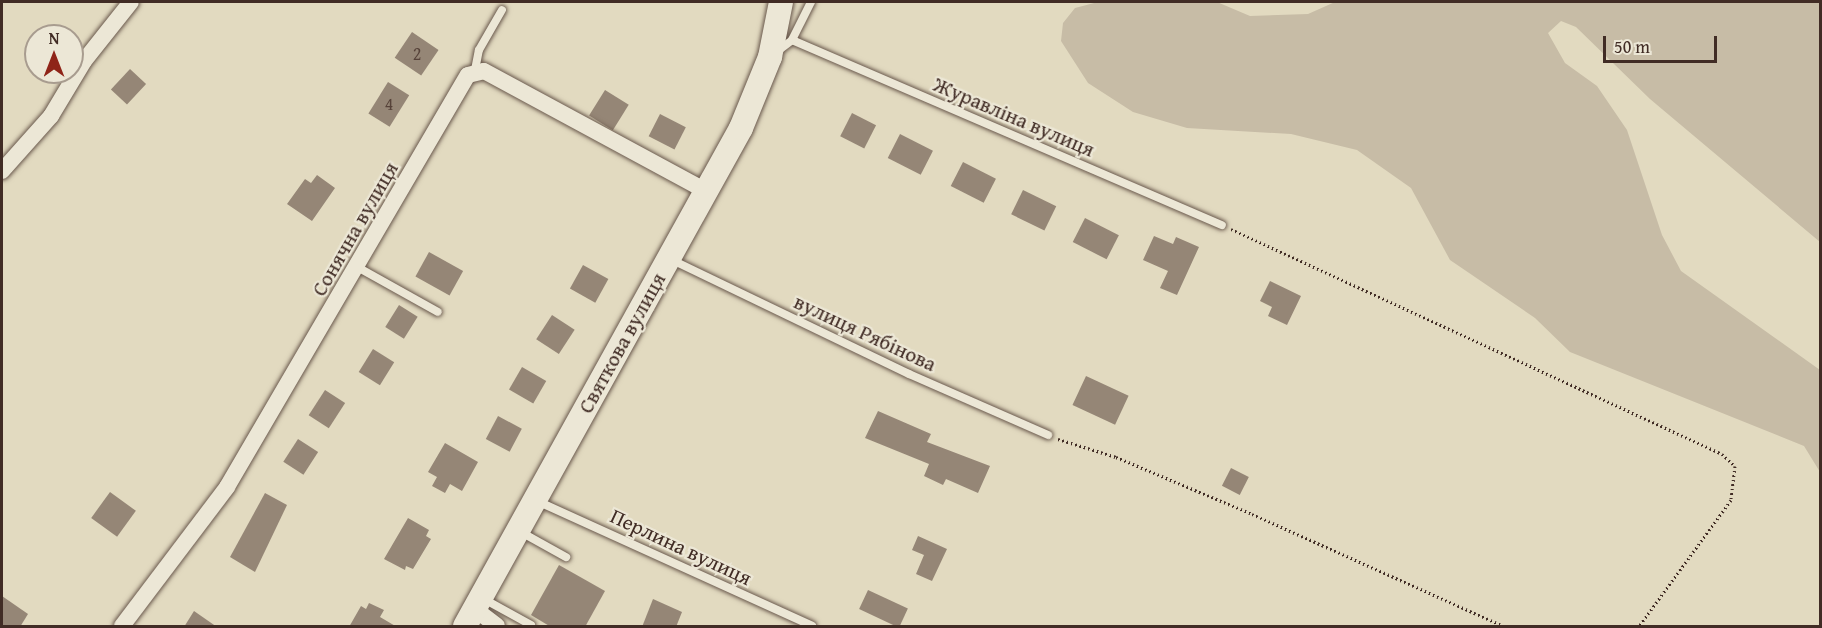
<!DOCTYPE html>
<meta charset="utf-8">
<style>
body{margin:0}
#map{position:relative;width:1822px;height:628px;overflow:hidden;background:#e2dac0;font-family:"Gentium Book Plus",serif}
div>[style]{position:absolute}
.green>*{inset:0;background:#c7bca6}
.building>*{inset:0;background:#958676;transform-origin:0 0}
.path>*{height:3px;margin-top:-1.5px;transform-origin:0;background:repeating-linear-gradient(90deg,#412c25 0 1.5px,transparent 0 4.5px)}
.roads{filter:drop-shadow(0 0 2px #69584c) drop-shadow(0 0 2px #69584c)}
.lane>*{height:8px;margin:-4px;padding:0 4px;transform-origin:4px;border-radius:4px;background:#ece7d6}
.street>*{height:16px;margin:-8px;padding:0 8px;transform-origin:8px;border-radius:8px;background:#ece7d6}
.secondary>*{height:24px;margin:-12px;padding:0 12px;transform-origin:12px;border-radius:12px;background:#ece7d6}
span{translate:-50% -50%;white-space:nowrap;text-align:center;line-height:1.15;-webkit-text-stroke:4.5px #ece7d6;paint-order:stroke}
.number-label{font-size:18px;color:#564239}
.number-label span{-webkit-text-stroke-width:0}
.street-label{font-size:21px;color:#412c25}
.frame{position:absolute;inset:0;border:3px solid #412c25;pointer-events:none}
.north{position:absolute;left:24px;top:24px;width:60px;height:60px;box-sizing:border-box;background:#ece7d6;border:2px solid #a89c8f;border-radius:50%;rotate:0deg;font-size:16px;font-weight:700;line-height:24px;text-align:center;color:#412c25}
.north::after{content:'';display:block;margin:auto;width:21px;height:27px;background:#8f2418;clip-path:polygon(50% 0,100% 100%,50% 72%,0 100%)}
.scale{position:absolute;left:1603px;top:36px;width:114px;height:27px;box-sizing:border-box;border:3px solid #412c25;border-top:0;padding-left:8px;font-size:18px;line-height:21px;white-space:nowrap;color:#412c25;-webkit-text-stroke:4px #ece7d6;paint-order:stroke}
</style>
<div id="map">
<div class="green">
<div style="clip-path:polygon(1098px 2px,1217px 2px,1250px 16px,1308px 14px,1335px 2px,1820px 2px,1820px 242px,1650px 99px,1576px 27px,1561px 21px,1548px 33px,1565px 63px,1597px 86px,1627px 130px,1662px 235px,1681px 271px,1820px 370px,1820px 472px,1804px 446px,1570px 352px,1535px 318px,1450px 260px,1411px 188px,1357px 150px,1291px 134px,1187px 128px,1133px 112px,1088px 83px,1061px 41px,1063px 23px,1075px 8px)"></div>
</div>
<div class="building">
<div style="left:412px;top:32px;width:32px;height:31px;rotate:34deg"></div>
<div style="left:130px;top:69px;width:22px;height:28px;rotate:43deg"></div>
<div style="left:388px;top:82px;width:25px;height:37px;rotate:32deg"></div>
<div style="left:605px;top:90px;width:28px;height:30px;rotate:32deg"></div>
<div style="left:852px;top:113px;width:27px;height:26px;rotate:27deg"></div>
<div style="left:660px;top:114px;width:29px;height:25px;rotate:27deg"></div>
<div style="left:900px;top:134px;width:37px;height:27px;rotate:27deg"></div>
<div style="left:963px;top:162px;width:37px;height:27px;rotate:27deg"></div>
<div style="clip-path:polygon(317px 175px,335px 188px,312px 221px,287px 204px,305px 179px,311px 183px)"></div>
<div style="left:1023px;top:190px;width:37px;height:27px;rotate:26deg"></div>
<div style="left:1085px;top:218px;width:38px;height:27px;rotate:27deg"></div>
<div style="clip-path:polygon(1154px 236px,1173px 244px,1176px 237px,1199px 247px,1177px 295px,1160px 288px,1168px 271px,1143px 260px)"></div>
<div style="left:429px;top:252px;width:39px;height:28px;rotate:29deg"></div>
<div style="left:583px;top:265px;width:29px;height:27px;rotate:29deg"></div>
<div style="clip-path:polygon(1270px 281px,1301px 296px,1287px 325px,1268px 316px,1272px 307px,1260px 301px)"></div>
<div style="left:399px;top:305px;width:22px;height:26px;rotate:32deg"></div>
<div style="left:552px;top:315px;width:27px;height:29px;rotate:33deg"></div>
<div style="left:373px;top:349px;width:25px;height:27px;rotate:32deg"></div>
<div style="left:522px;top:367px;width:28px;height:26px;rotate:30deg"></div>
<div style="left:1086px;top:376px;width:47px;height:32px;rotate:25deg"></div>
<div style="left:325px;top:390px;width:24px;height:30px;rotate:33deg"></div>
<div style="clip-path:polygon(878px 411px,931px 434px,927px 442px,990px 466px,978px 493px,946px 479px,943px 485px,924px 476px,929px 464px,865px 438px)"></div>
<div style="left:498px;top:416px;width:27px;height:26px;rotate:28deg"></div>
<div style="left:298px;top:439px;width:24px;height:27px;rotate:33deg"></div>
<div style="clip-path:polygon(445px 443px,478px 462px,462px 491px,450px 484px,445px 493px,432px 486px,437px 477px,428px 472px)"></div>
<div style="left:1231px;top:468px;width:20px;height:20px;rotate:27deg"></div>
<div style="left:110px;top:492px;width:32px;height:32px;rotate:36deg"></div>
<div style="clip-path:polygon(265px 493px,287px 505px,255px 572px,230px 557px)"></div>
<div style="clip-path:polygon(408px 518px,429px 530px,426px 536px,431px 539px,413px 569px,406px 566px,405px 570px,384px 559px)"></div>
<div style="clip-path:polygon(918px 536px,947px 549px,932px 581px,916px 574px,924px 555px,912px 550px)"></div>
<div style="clip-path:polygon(559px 565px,605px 591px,585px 627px,551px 627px,531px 615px)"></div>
<div style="left:868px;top:590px;width:44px;height:21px;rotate:25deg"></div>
<div style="clip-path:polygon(2px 596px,28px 614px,20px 627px,2px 627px)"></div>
<div style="clip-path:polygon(653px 599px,682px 612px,676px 627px,642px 627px)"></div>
<div style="clip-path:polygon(369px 603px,384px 610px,380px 617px,397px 627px,349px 627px,361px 606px,366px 609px)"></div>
<div style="clip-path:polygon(194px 611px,217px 627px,184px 627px)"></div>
</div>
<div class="path">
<div style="left:1231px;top:229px;width:540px;rotate:24.62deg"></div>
<div style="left:1722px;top:454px;width:18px;rotate:43deg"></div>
<div style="left:1735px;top:466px;width:34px;rotate:97deg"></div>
<div style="left:1731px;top:500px;width:156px;rotate:126.1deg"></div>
<div style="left:1058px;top:439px;width:61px;rotate:17.2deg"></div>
<div style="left:1116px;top:457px;width:147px;rotate:22.7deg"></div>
<div style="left:1252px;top:514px;width:275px;rotate:24deg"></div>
</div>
<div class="roads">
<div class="lane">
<div style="left:792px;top:40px;width:468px;rotate:23.3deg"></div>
<div style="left:775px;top:53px;width:21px;rotate:-37deg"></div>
<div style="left:792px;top:40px;width:42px;rotate:-63.4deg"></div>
<div style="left:475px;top:70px;width:20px;rotate:-79deg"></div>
<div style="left:479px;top:50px;width:46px;rotate:-60.1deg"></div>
<div style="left:670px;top:259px;width:265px;rotate:25.7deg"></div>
<div style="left:909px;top:374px;width:152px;rotate:23.7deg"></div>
<div style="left:359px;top:268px;width:90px;rotate:29.1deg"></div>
<div style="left:537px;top:501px;width:302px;rotate:24.4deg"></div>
<div style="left:519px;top:531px;width:54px;rotate:29deg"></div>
<div style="left:482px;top:598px;width:56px;rotate:28.9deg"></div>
</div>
<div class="street">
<div style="left:2px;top:171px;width:74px;rotate:-48.3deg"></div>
<div style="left:51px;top:116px;width:64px;rotate:-59deg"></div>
<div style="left:84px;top:61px;width:75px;rotate:-51.5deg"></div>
<div style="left:476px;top:610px;width:26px;rotate:37deg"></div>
<div style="left:122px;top:626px;width:174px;rotate:-52.9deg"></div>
<div style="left:227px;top:487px;width:477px;rotate:-59.7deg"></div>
<div style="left:468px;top:75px;width:16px;rotate:-14deg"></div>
<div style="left:484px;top:71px;width:255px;rotate:28.4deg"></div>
</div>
<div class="secondary">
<div style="left:465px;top:626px;width:569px;rotate:-61deg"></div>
<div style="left:741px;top:128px;width:77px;rotate:-67.8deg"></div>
<div style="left:770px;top:57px;width:56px;rotate:-78.7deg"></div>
</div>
</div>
<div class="number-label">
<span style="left:417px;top:54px">2</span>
<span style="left:389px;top:104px">4</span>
</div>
<div class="street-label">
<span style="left:1014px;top:117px;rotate:23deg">Журавліна вулиця</span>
<span style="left:355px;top:229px;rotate:-60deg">Сонячна вулиця</span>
<span style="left:865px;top:333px;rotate:25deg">вулиця Рябінова</span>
<span style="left:622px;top:343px;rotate:-61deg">Святкова вулиця</span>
<span style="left:681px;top:547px;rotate:25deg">Перлина вулиця</span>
</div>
<div class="frame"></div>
<div class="north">N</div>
<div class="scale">50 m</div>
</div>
